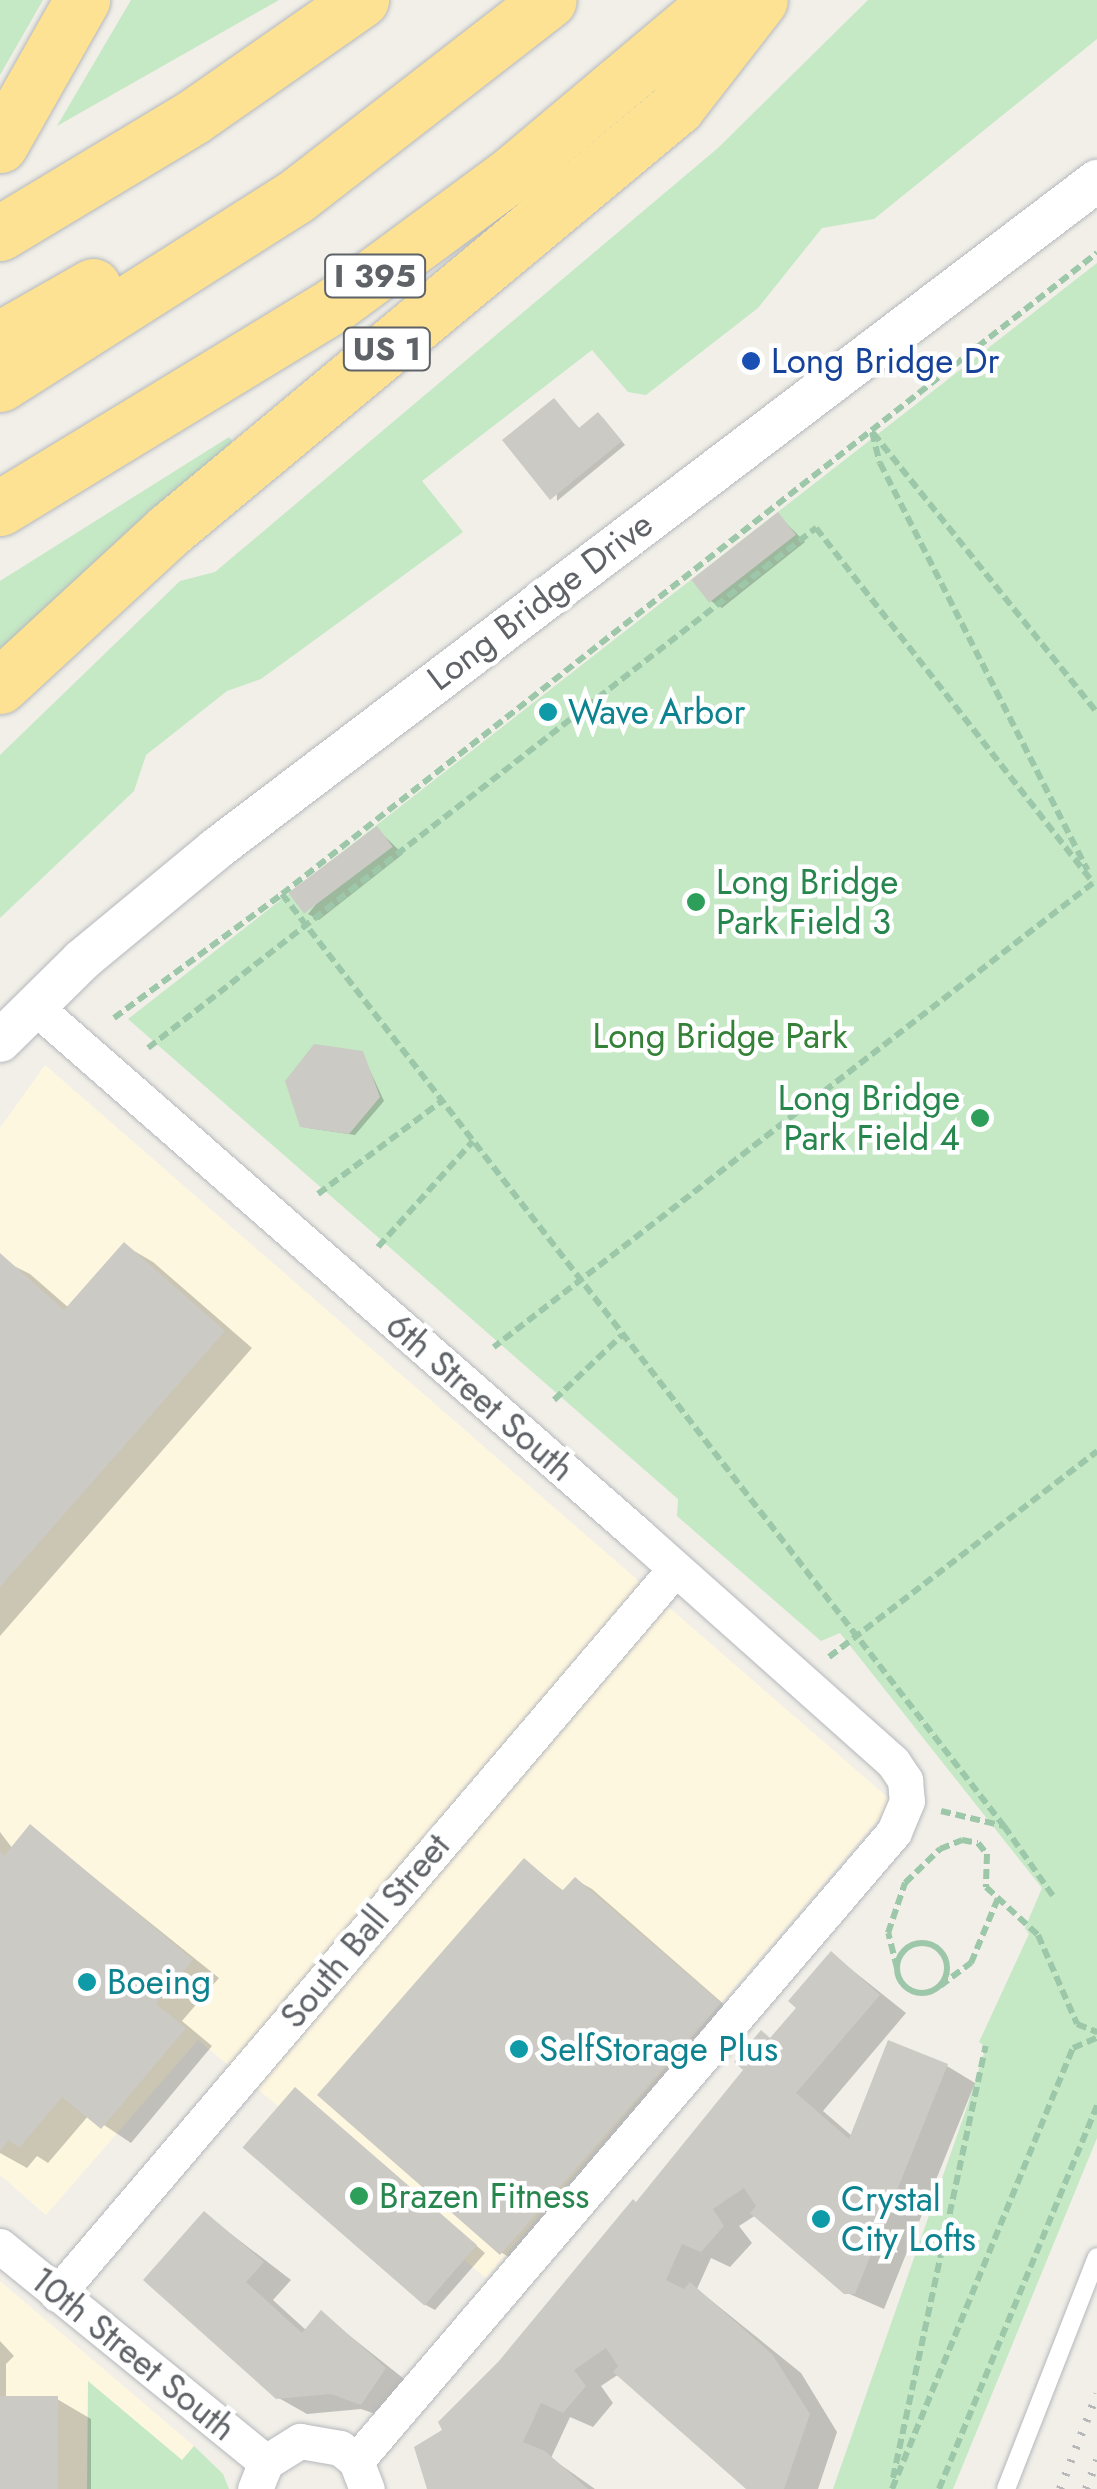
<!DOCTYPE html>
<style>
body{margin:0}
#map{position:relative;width:1097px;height:2489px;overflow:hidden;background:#f1efe8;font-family:Jost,sans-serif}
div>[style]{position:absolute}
.commercial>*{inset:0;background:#fef7e0}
.green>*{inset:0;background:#c5e8c5}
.shadow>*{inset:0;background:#0003}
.building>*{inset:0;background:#cccac5;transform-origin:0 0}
.path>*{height:6px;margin-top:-3px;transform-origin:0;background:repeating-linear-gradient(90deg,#9cc7a9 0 10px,transparent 0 15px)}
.path>.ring{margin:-3px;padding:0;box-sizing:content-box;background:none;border:6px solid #9cc7a9;border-radius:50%}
.roads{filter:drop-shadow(0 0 2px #b5b8bc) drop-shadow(0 0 2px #b5b8bc)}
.service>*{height:18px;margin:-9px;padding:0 9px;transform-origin:9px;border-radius:9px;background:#fff}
.minor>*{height:35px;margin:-17.5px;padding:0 17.5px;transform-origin:17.5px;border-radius:17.5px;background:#fff}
.tertiary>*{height:42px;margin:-21px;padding:0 21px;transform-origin:21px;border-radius:21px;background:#fff}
.motorway>*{height:55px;margin:-27.5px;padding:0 27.5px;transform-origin:27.5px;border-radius:27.5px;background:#fde293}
.rail>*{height:8px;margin-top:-4px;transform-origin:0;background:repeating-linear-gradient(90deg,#b6b7b8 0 2.5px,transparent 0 14.5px)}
.dots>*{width:28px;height:28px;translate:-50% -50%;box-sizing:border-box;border:5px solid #fff;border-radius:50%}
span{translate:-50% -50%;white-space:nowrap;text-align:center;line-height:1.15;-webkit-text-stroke:9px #fff;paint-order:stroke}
.shield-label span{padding:2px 8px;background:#fff;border:2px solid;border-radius:8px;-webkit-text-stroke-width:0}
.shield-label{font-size:32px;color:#5f6368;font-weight:700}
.transit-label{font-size:35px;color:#164399}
.left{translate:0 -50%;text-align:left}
.street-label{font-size:35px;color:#5f6368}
.culture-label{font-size:35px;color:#0d838f}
.leisure-label{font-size:35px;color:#27864d}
.right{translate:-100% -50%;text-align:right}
.park-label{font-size:35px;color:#348238}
</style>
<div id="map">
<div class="commercial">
<div style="clip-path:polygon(45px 1065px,893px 1802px,486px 2278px,198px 2040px,46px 2215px,0 2175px,0 1128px)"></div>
<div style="clip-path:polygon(0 2281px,194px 2446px,164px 2489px,0 2489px)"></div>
</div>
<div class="green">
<div style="clip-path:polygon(0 0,43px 0,0 75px)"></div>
<div style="clip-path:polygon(131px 0,279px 0,57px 126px)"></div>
<div style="clip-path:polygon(868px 0,1097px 0,1097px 39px,874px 219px,822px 228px,758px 308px,646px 395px,628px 392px,592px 350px,422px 481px,463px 532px,261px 679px,227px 691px,146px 755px,134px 791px,0 918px,0 755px,180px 581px,215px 572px,718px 148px)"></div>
<div style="clip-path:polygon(1097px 263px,1097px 2138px,953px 2489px,833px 2489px,967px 2107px,986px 2047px,979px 2042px,1029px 1934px,1025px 1928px,1042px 1888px,840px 1633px,821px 1641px,677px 1516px,678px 1499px,128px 1019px)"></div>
<div style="clip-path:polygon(229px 437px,236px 446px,0 656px,0 581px)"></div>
<div style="clip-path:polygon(88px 2381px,182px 2460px,194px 2446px,223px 2474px,229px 2489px,87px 2489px)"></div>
</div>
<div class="shadow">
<div style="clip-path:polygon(554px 401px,581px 430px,603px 418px,625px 445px,557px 501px)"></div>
<div style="clip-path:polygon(778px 515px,805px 542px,722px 608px,711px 601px)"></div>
<div style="clip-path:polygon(377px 829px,403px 854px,319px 920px,308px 914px)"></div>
<div style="clip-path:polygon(362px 1053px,384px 1101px,355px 1135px,308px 1128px)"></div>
<div style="clip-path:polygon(124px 1245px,153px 1262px,252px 1348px,0 1636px,0 1259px,30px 1274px,69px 1308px)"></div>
<div style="clip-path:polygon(31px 1827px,219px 1978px,182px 2021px,212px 2046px,131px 2143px,89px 2115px,48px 2163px,37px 2156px,27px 2168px,0 2153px,0 1832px,13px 1849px)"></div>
<div style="clip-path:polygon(525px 1861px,565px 1892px,576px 1880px,592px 1889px,735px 2014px,518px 2262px,502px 2253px)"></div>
<div style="clip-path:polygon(832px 1954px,906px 2013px,823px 2111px,852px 2136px,947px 2066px,975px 2083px,884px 2309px,845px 2292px,756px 2215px,739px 2226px,752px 2243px,730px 2267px,711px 2258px,697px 2289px,801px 2373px,837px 2432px,818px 2489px,750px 2489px,619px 2374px,601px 2386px,613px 2403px,593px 2427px,570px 2417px,551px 2458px,595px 2489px,428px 2489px,445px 2431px,800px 2008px)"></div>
<div style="clip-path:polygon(296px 2090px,485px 2253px,435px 2310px,424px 2304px)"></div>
<div style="clip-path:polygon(205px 2214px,291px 2280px,273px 2300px,307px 2331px,321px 2313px,413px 2386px,390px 2419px,361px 2409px,307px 2414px,277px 2397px)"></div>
<div style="clip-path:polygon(0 2341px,14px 2356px,6px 2364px,6px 2398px,57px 2399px,91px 2419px,91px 2489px,0 2489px)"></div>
</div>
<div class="building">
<div style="clip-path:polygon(554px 398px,579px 428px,598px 412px,622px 441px,550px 500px,502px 440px)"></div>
<div style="left:778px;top:512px;width:29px;height:110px;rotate:52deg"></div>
<div style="left:377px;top:826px;width:26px;height:111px;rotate:53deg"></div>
<div style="clip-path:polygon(314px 1044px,363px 1051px,380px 1097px,349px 1134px,300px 1127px,285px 1081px)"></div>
<div style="clip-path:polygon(124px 1242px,225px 1331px,0 1587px,0 1253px,64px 1310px)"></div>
<div style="clip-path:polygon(30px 1824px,193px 1960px,156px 2004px,186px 2028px,101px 2129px,62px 2097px,19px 2148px,9px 2140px,0 2151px,0 1851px,4px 1856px)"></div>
<div style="clip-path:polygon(524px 1858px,562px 1891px,575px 1877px,721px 2003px,500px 2255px,317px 2095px)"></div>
<div style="clip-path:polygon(831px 1951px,880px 1995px,796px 2093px,849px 2139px,888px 2040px,948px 2064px,855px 2294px,844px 2294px,750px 2213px,756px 2206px,744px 2188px,713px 2209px,724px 2226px,701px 2252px,682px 2244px,666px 2280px,684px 2289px,690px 2282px,772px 2354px,810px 2414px,784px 2489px,746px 2489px,613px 2372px,618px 2366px,606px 2348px,574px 2370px,586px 2386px,563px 2413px,541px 2403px,523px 2442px,545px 2451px,588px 2489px,427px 2489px,414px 2447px,442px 2430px,438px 2422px,499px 2361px,633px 2199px,636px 2202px,743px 2070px,734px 2062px,761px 2030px,770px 2038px,796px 2008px,788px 2001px)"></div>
<div style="left:295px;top:2087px;width:241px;height:80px;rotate:41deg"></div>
<div style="clip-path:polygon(204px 2211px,264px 2262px,246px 2282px,302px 2333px,321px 2310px,386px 2368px,361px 2405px,331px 2394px,276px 2399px,143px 2280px)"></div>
<div style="left:0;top:2396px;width:58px;height:93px"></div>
</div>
<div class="path">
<div style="left:872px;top:432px;width:32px;rotate:76deg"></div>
<div style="left:880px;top:463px;width:457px;rotate:63deg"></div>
<div style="left:873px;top:433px;width:359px;rotate:51.3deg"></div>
<div style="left:282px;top:894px;width:1179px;rotate:52.24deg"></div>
<div style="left:114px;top:1018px;width:209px;rotate:-36.4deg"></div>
<div style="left:282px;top:894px;width:1037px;rotate:-38.19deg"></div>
<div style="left:148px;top:1048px;width:847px;rotate:-37.9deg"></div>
<div style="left:816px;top:528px;width:450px;rotate:52deg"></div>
<div style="left:1093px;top:883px;width:758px;rotate:142.24deg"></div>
<div style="left:318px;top:1194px;width:155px;rotate:-36.9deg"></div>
<div style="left:378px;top:1247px;width:142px;rotate:-48.1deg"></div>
<div style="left:554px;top:1400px;width:94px;rotate:-43.7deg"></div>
<div style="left:829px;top:1657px;width:338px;rotate:-37.5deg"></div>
<div style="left:941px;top:1811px;width:65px;rotate:13.4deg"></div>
<div style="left:1004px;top:1826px;width:85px;rotate:55deg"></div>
<div class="ring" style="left:897px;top:1943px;width:44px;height:44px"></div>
<div style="left:897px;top:1968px;width:36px;rotate:-104deg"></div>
<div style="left:888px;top:1933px;width:53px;rotate:-71.2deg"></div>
<div style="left:905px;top:1883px;width:49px;rotate:-44.2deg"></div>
<div style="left:940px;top:1849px;width:24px;rotate:-22deg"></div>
<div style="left:962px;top:1840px;width:16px;rotate:11deg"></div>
<div style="left:978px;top:1843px;width:14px;rotate:51deg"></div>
<div style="left:987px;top:1854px;width:33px;rotate:92deg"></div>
<div style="left:986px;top:1887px;width:71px;rotate:42.7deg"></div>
<div style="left:1038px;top:1935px;width:97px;rotate:66.3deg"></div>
<div style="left:1077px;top:2024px;width:22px;rotate:22deg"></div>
<div style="left:940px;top:1986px;width:39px;rotate:-37deg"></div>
<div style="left:971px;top:1963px;width:70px;rotate:-67.4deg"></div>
<div style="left:893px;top:2478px;width:442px;rotate:-77.9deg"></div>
<div style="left:892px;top:2489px;width:477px;rotate:-67.7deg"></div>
<div style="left:1073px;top:2048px;width:26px;rotate:-23deg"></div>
<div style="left:939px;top:2489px;width:415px;rotate:-67.6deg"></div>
</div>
<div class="roads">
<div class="service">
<div style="left:1006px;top:2489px;width:249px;rotate:-68.6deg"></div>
</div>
<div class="minor">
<div style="left:33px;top:1005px;width:803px;rotate:41.21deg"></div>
<div style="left:637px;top:1534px;width:343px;rotate:41.7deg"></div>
<div style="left:893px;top:1762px;width:22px;rotate:56deg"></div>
<div style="left:905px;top:1780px;width:21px;rotate:85deg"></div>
<div style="left:907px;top:1801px;width:34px;rotate:113deg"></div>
<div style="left:894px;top:1832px;width:828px;rotate:130.54deg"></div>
<div style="left:0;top:2246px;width:343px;rotate:39.1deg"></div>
<div style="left:57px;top:2294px;width:953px;rotate:-49.56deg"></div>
<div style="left:255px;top:2489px;width:29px;rotate:-68deg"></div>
<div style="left:266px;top:2462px;width:40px;rotate:-32deg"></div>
<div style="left:300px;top:2441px;width:41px;rotate:9.9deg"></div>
<div style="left:340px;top:2448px;width:21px;rotate:39deg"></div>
<div style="left:356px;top:2461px;width:30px;rotate:69deg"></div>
</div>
<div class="tertiary">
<div style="left:0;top:1041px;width:115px;rotate:-44.6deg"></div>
<div style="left:82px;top:960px;width:174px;rotate:-39.6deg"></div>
<div style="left:216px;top:849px;width:1106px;rotate:-37.17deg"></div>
</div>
<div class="motorway">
<div style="left:0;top:145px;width:167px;rotate:-60.5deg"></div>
<div style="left:0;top:233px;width:225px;rotate:-31deg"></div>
<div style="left:193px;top:117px;width:205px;rotate:-34.9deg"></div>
<div style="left:0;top:339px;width:107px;rotate:-29.7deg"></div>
<div style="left:0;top:384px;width:349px;rotate:-32.4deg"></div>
<div style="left:295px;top:197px;width:321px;rotate:-37.8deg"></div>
<div style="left:0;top:508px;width:391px;rotate:-31.3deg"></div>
<div style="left:334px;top:305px;width:217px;rotate:-36.4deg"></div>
<div style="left:509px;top:176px;width:274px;rotate:-40deg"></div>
<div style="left:0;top:686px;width:230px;rotate:-42.7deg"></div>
<div style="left:169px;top:530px;width:661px;rotate:-39.78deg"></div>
<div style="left:677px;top:107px;width:135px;rotate:-52.2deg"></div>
</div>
</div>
<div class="rail">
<div style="left:1060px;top:2489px;width:102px;rotate:-68.7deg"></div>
<div style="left:1086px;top:2489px;width:31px;rotate:-69deg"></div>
</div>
<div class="dots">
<div style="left:751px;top:361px;background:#1a4fb4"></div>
<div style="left:548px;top:712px;background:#0f9aa8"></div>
<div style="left:696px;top:902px;background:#2e9e5b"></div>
<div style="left:980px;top:1118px;background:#2e9e5b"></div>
<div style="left:87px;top:1982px;background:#0f9aa8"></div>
<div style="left:519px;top:2049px;background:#0f9aa8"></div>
<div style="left:359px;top:2196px;background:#2e9e5b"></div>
<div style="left:821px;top:2219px;background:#0f9aa8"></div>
</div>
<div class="shield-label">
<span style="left:375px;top:276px">I 395</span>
<span style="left:387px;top:349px">US 1</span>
</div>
<div class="transit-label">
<span class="left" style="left:771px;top:361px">Long Bridge Dr</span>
</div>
<div class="street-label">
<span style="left:540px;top:601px;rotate:-37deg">Long Bridge Drive</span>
<span style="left:480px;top:1397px;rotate:41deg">6th Street South</span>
<span style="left:365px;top:1931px;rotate:-50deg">South Ball Street</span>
<span style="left:133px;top:2354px;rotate:39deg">10th Street South</span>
</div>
<div class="culture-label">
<span class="left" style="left:568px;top:712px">Wave Arbor</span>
<span class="left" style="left:107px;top:1982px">Boeing</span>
<span class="left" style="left:539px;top:2049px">SelfStorage Plus</span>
<span class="left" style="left:841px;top:2219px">Crystal<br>City Lofts</span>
</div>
<div class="leisure-label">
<span class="left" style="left:716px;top:902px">Long Bridge<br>Park Field 3</span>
<span class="right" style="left:960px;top:1118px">Long Bridge<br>Park Field 4</span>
<span class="left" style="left:379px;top:2196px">Brazen Fitness</span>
</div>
<div class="park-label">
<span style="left:720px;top:1036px">Long Bridge Park</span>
</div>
</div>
